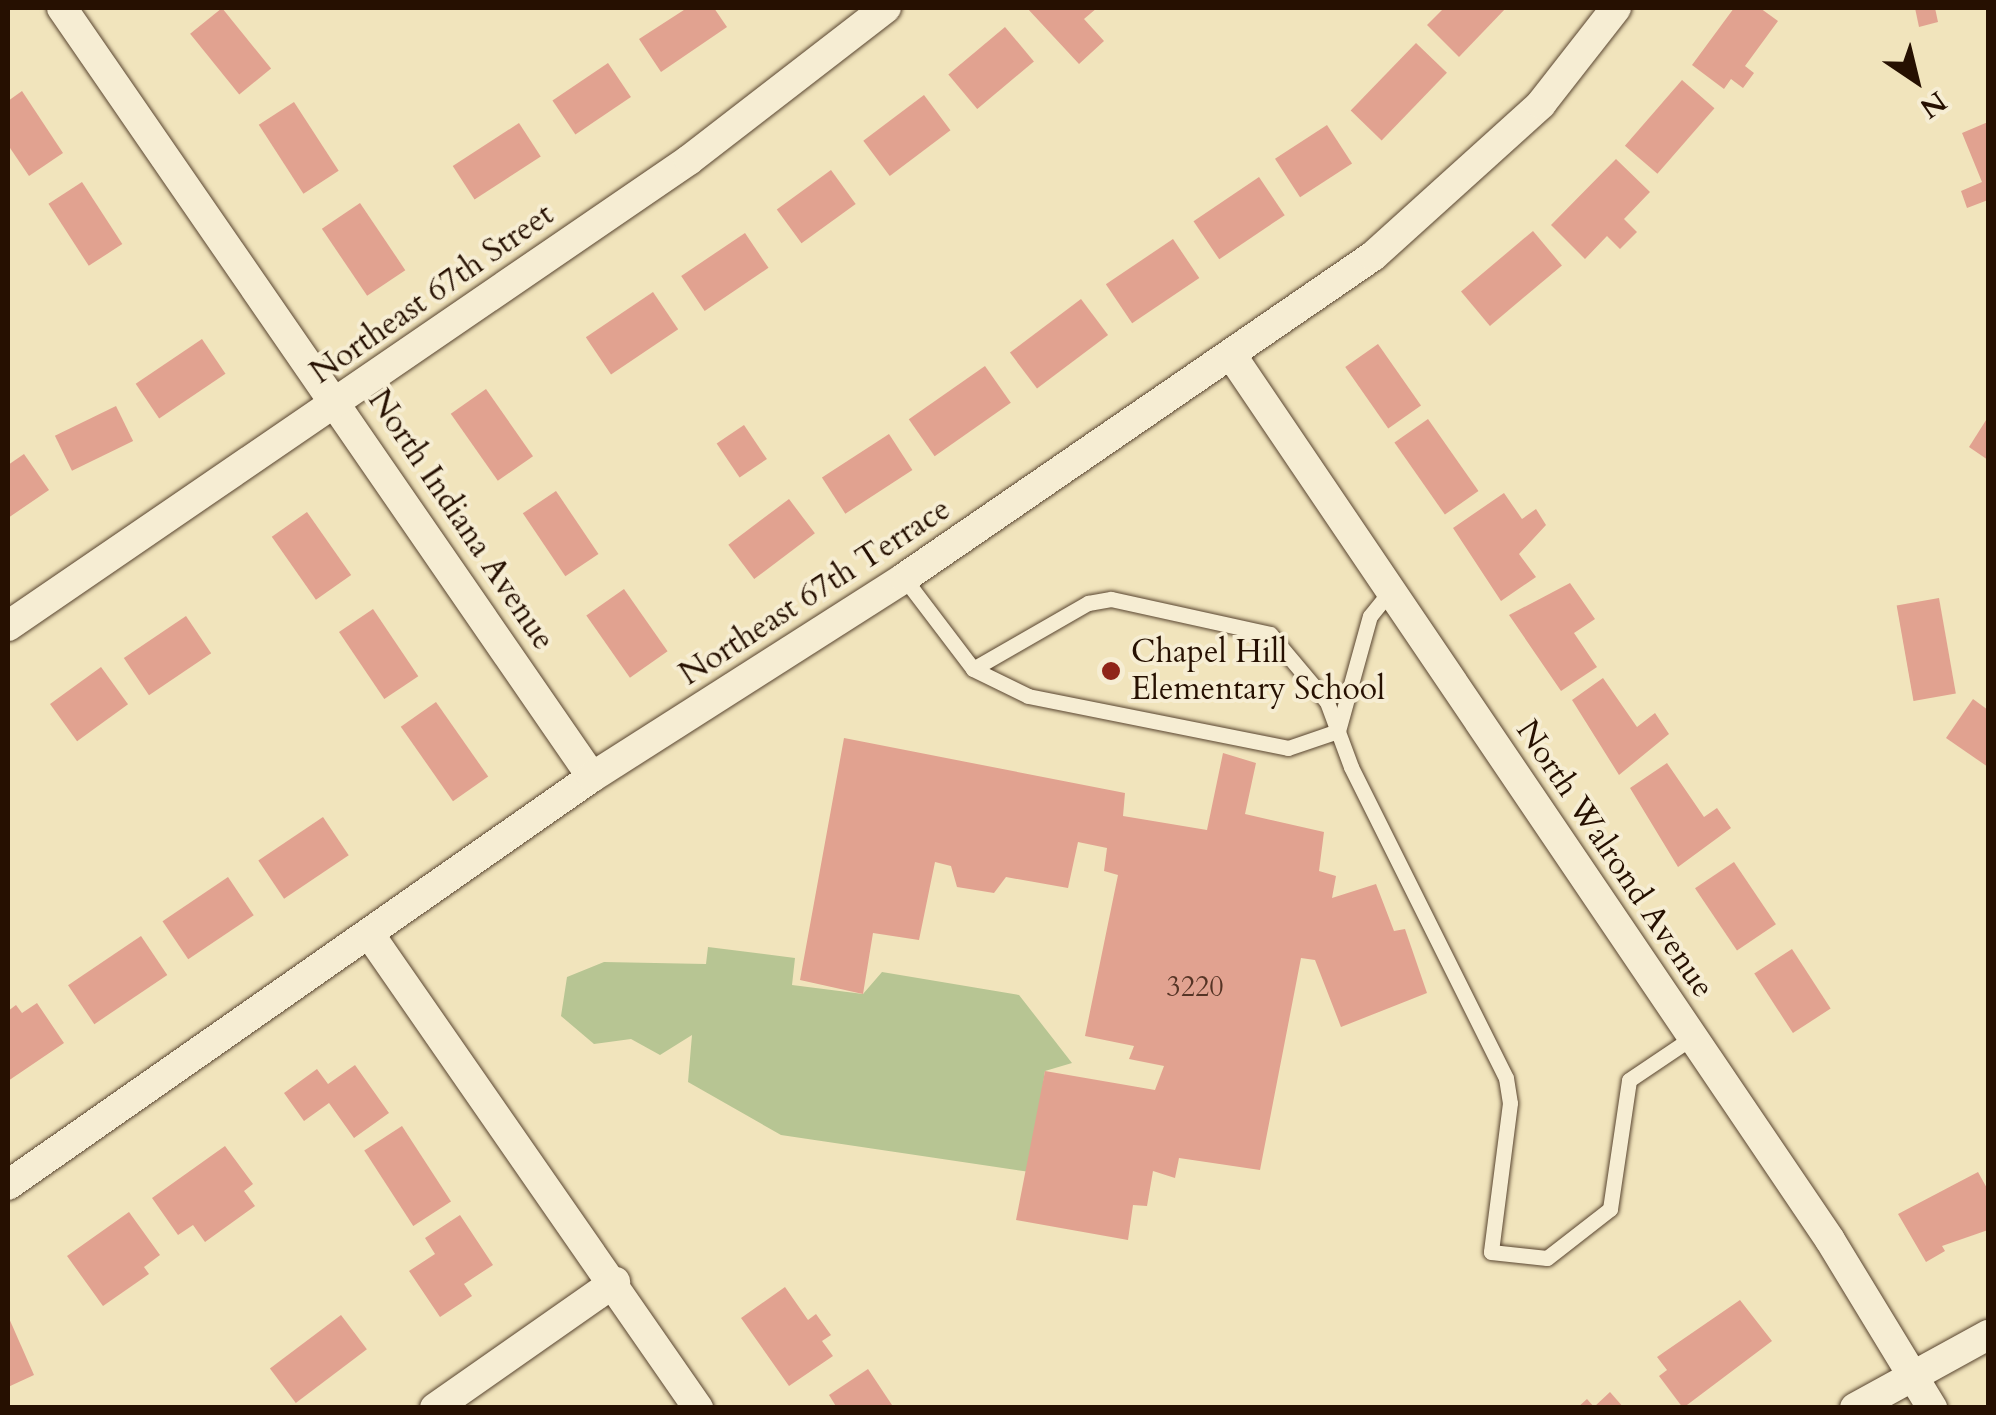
<!DOCTYPE html>
<style>
body{margin:0}
#map{position:relative;width:1996px;height:1415px;overflow:hidden;background:#f1e4bc;font-family:Cardo,serif}
div>[style]{position:absolute}
.green>*{inset:0;background:#b7c593}
.building>*{inset:0;background:#e1a290;transform-origin:0 0}
.roads{filter:drop-shadow(0 0 2px #594530) drop-shadow(0 0 2px #594530)}
.lane>*{height:15px;margin:-7.5px;padding:0 7.5px;transform-origin:7.5px;border-radius:7.5px;background:#f6edd3}
.street>*{height:30px;margin:-15px;padding:0 15px;transform-origin:15px;border-radius:15px;background:#f6edd3}
.dots>*{width:28px;height:28px;translate:-50% -50%;box-sizing:border-box;border:5px solid #f6edd3;border-radius:50%}
span{translate:-50% -50%;white-space:nowrap;text-align:center;line-height:1.15;-webkit-text-stroke:8px #f6edd3;paint-order:stroke}
.number-label{font-size:28px;color:#553425}
.number-label span{-webkit-text-stroke-width:0}
.street-label{font-size:32px;color:#261001}
.poi-label{font-size:32px;color:#261001}
.left{translate:0 -50%;text-align:left}
.frame{position:absolute;inset:0;border:10px solid #261001;pointer-events:none}
.north{position:absolute;left:1866px;top:30px;width:100px;height:100px;-webkit-text-stroke:8px #f6edd3;paint-order:stroke;rotate:145deg;font-size:28px;font-weight:700;line-height:40px;text-align:center;color:#261001}
.north::after{content:'';display:block;margin:auto;width:35px;height:45px;background:#261001;clip-path:polygon(50% 0,100% 100%,50% 72%,0 100%)}
</style>
<div id="map">
<div class="green">
<div style="clip-path:polygon(708px 947px,795px 958px,792px 985px,863px 994px,882px 972px,1019px 995px,1072px 1063px,1045px 1071px,1030px 1172px,781px 1135px,688px 1082px,692px 1035px,660px 1055px,631px 1039px,594px 1044px,561px 1016px,567px 977px,604px 962px,706px 964px)"></div>
</div>
<div class="building">
<div style="left:222px;top:8px;width:78px;height:41px;rotate:51deg"></div>
<div style="clip-path:polygon(687px 8px,714px 8px,727px 27px,661px 72px,639px 39px)"></div>
<div style="clip-path:polygon(1027px 8px,1097px 8px,1084px 19px,1104px 41px,1079px 64px)"></div>
<div style="clip-path:polygon(1444px 8px,1506px 8px,1459px 57px,1427px 25px)"></div>
<div style="clip-path:polygon(1734px 8px,1760px 8px,1778px 21px,1745px 66px,1754px 73px,1743px 88px,1731px 79px,1724px 89px,1692px 65px)"></div>
<div style="clip-path:polygon(1915px 8px,1935px 8px,1938px 22px,1919px 27px)"></div>
<div style="left:1005px;top:27px;width:45px;height:74px;rotate:50deg"></div>
<div style="left:1416px;top:43px;width:43px;height:94px;rotate:44deg"></div>
<div style="left:608px;top:63px;width:41px;height:67px;rotate:56deg"></div>
<div style="left:1682px;top:80px;width:43px;height:87px;rotate:41deg"></div>
<div style="clip-path:polygon(22px 91px,63px 153px,29px 176px,8px 145px,8px 101px)"></div>
<div style="left:924px;top:95px;width:44px;height:76px;rotate:53deg"></div>
<div style="left:294px;top:102px;width:82px;height:42px;rotate:57deg"></div>
<div style="clip-path:polygon(1988px 122px,1988px 200px,1967px 208px,1961px 191px,1982px 182px,1962px 133px)"></div>
<div style="left:519px;top:123px;width:40px;height:79px;rotate:57deg"></div>
<div style="left:1327px;top:125px;width:46px;height:62px;rotate:57deg"></div>
<div style="clip-path:polygon(1616px 159px,1650px 192px,1624px 219px,1637px 232px,1620px 249px,1607px 236px,1585px 259px,1551px 225px)"></div>
<div style="left:831px;top:170px;width:42px;height:67px;rotate:54deg"></div>
<div style="left:1259px;top:177px;width:46px;height:79px;rotate:56deg"></div>
<div style="left:82px;top:182px;width:74px;height:40px;rotate:57deg"></div>
<div style="left:360px;top:203px;width:81px;height:46px;rotate:56deg"></div>
<div style="left:1533px;top:231px;width:45px;height:94px;rotate:50deg"></div>
<div style="left:745px;top:233px;width:42px;height:77px;rotate:56deg"></div>
<div style="left:1173px;top:239px;width:47px;height:81px;rotate:56deg"></div>
<div style="left:653px;top:292px;width:45px;height:81px;rotate:56deg"></div>
<div style="left:1081px;top:299px;width:45px;height:89px;rotate:53deg"></div>
<div style="left:202px;top:339px;width:42px;height:80px;rotate:56deg"></div>
<div style="left:1378px;top:344px;width:75px;height:40px;rotate:55deg"></div>
<div style="left:985px;top:366px;width:45px;height:93px;rotate:55deg"></div>
<div style="left:486px;top:389px;width:82px;height:43px;rotate:55deg"></div>
<div style="left:116px;top:406px;width:39px;height:68px;rotate:64deg"></div>
<div style="clip-path:polygon(1988px 417px,1988px 460px,1969px 447px)"></div>
<div style="left:1428px;top:419px;width:88px;height:41px;rotate:55deg"></div>
<div style="left:744px;top:425px;width:41px;height:33px;rotate:56deg"></div>
<div style="left:889px;top:434px;width:43px;height:80px;rotate:57deg"></div>
<div style="clip-path:polygon(24px 454px,49px 490px,8px 518px,8px 465px)"></div>
<div style="left:556px;top:491px;width:76px;height:40px;rotate:56deg"></div>
<div style="clip-path:polygon(1504px 493px,1522px 519px,1536px 509px,1546px 525px,1519px 554px,1536px 577px,1501px 601px,1453px 528px)"></div>
<div style="left:789px;top:499px;width:43px;height:76px;rotate:53deg"></div>
<div style="left:307px;top:512px;width:77px;height:43px;rotate:55deg"></div>
<div style="clip-path:polygon(1570px 583px,1595px 619px,1574px 633px,1597px 667px,1561px 691px,1509px 615px)"></div>
<div style="left:624px;top:589px;width:76px;height:46px;rotate:55deg"></div>
<div style="left:1939px;top:598px;width:97px;height:43px;rotate:80deg"></div>
<div style="left:373px;top:609px;width:81px;height:41px;rotate:56deg"></div>
<div style="left:186px;top:616px;width:45px;height:75px;rotate:56deg"></div>
<div style="left:101px;top:667px;width:46px;height:63px;rotate:54deg"></div>
<div style="clip-path:polygon(1603px 678px,1637px 727px,1655px 713px,1669px 734px,1619px 775px,1572px 700px)"></div>
<div style="clip-path:polygon(1973px 699px,1988px 710px,1988px 767px,1946px 738px)"></div>
<div style="left:436px;top:702px;width:91px;height:43px;rotate:55deg"></div>
<div style="clip-path:polygon(844px 738px,1125px 793px,1123px 816px,1207px 830px,1223px 753px,1256px 763px,1245px 814px,1324px 832px,1319px 871px,1336px 876px,1332px 898px,1376px 884px,1394px 931px,1405px 929px,1427px 993px,1341px 1027px,1315px 960px,1301px 958px,1260px 1170px,1179px 1158px,1175px 1178px,1153px 1171px,1147px 1206px,1133px 1205px,1128px 1240px,1016px 1220px,1045px 1071px,1155px 1090px,1164px 1066px,1129px 1059px,1134px 1046px,1085px 1036px,1118px 875px,1104px 871px,1107px 848px,1078px 842px,1068px 888px,1006px 877px,994px 893px,957px 887px,951px 866px,935px 862px,919px 940px,873px 933px,863px 994px,800px 980px)"></div>
<div style="clip-path:polygon(1667px 763px,1704px 817px,1717px 808px,1731px 828px,1678px 867px,1630px 788px)"></div>
<div style="left:323px;top:817px;width:46px;height:78px;rotate:56deg"></div>
<div style="left:1734px;top:862px;width:75px;height:47px;rotate:56deg"></div>
<div style="left:228px;top:877px;width:46px;height:79px;rotate:56deg"></div>
<div style="left:141px;top:936px;width:47px;height:88px;rotate:56deg"></div>
<div style="left:1792px;top:949px;width:71px;height:45px;rotate:57deg"></div>
<div style="clip-path:polygon(37px 1003px,64px 1043px,8px 1081px,8px 1011px,16px 1005px,22px 1013px)"></div>
<div style="clip-path:polygon(355px 1065px,389px 1113px,354px 1138px,329px 1103px,304px 1121px,284px 1093px,317px 1069px,328px 1084px)"></div>
<div style="left:402px;top:1126px;width:90px;height:45px;rotate:57deg"></div>
<div style="clip-path:polygon(225px 1146px,253px 1184px,244px 1191px,255px 1206px,205px 1242px,193px 1225px,178px 1235px,152px 1198px)"></div>
<div style="clip-path:polygon(1978px 1172px,1988px 1190px,1988px 1230px,1942px 1246px,1945px 1251px,1926px 1262px,1898px 1214px)"></div>
<div style="clip-path:polygon(129px 1212px,160px 1255px,144px 1267px,149px 1274px,103px 1306px,67px 1256px)"></div>
<div style="clip-path:polygon(460px 1215px,493px 1265px,464px 1284px,472px 1296px,440px 1317px,409px 1271px,435px 1254px,425px 1238px)"></div>
<div style="clip-path:polygon(785px 1287px,808px 1320px,816px 1314px,831px 1335px,822px 1341px,833px 1356px,789px 1386px,741px 1318px)"></div>
<div style="clip-path:polygon(1740px 1300px,1772px 1341px,1683px 1408px,1659px 1376px,1667px 1370px,1657px 1357px)"></div>
<div style="left:341px;top:1315px;width:43px;height:89px;rotate:53deg"></div>
<div style="clip-path:polygon(8px 1316px,34px 1375px,8px 1387px)"></div>
<div style="clip-path:polygon(868px 1369px,894px 1408px,837px 1408px,829px 1395px)"></div>
<div style="clip-path:polygon(1610px 1392px,1624px 1408px,1577px 1408px,1587px 1399px,1594px 1407px)"></div>
</div>
<div class="roads">
<div class="lane">
<div style="left:904px;top:578px;width:114px;rotate:52.8deg"></div>
<div style="left:973px;top:669px;width:61px;rotate:26.1deg"></div>
<div style="left:1028px;top:696px;width:265px;rotate:11.3deg"></div>
<div style="left:1288px;top:748px;width:53px;rotate:-18.8deg"></div>
<div style="left:1338px;top:731px;width:119px;rotate:-74.5deg"></div>
<div style="left:1370px;top:616px;width:32px;rotate:-51deg"></div>
<div style="left:973px;top:669px;width:133px;rotate:-29.9deg"></div>
<div style="left:1088px;top:603px;width:23px;rotate:-10deg"></div>
<div style="left:1111px;top:599px;width:163px;rotate:12.4deg"></div>
<div style="left:1270px;top:634px;width:89px;rotate:50deg"></div>
<div style="left:1327px;top:702px;width:69px;rotate:69.7deg"></div>
<div style="left:1351px;top:767px;width:347px;rotate:63.5deg"></div>
<div style="left:1506px;top:1078px;width:25px;rotate:81deg"></div>
<div style="left:1510px;top:1103px;width:150px;rotate:97.3deg"></div>
<div style="left:1491px;top:1252px;width:56px;rotate:6.1deg"></div>
<div style="left:1547px;top:1258px;width:80px;rotate:-37.9deg"></div>
<div style="left:1610px;top:1209px;width:130px;rotate:-81.6deg"></div>
<div style="left:1629px;top:1080px;width:77px;rotate:-33.9deg"></div>
</div>
<div class="street">
<div style="left:62px;top:8px;width:934px;rotate:55.43deg"></div>
<div style="left:1232px;top:356px;width:1067px;rotate:55.92deg"></div>
<div style="left:1830px;top:1240px;width:197px;rotate:58.7deg"></div>
<div style="left:8px;top:626px;width:825px;rotate:-34.38deg"></div>
<div style="left:689px;top:160px;width:249px;rotate:-37.7deg"></div>
<div style="left:370px;top:935px;width:576px;rotate:55.26deg"></div>
<div style="left:8px;top:1185px;width:712px;rotate:-34.94deg"></div>
<div style="left:592px;top:777px;width:370px;rotate:-32.5deg"></div>
<div style="left:904px;top:578px;width:569px;rotate:-34.47deg"></div>
<div style="left:1373px;top:256px;width:227px;rotate:-42.1deg"></div>
<div style="left:1541px;top:104px;width:122px;rotate:-52deg"></div>
<div style="left:435px;top:1408px;width:220px;rotate:-35deg"></div>
<div style="left:1855px;top:1408px;width:152px;rotate:-28.8deg"></div>
</div>
</div>
<div class="dots">
<div style="left:1111px;top:671px;background:#8f2418"></div>
</div>
<div class="number-label">
<span style="left:1195px;top:987px">3220</span>
</div>
<div class="street-label">
<span style="left:432px;top:294px;rotate:-35deg">Northeast 67th Street</span>
<span style="left:461px;top:520px;rotate:56deg">North Indiana Avenue</span>
<span style="left:815px;top:592px;rotate:-33deg">Northeast 67th Terrace</span>
<span style="left:1615px;top:859px;rotate:56deg">North Walrond Avenue</span>
</div>
<div class="poi-label">
<span class="left" style="left:1131px;top:671px">Chapel Hill<br>Elementary School</span>
</div>
<div class="frame"></div>
<div class="north">N</div>
</div>
